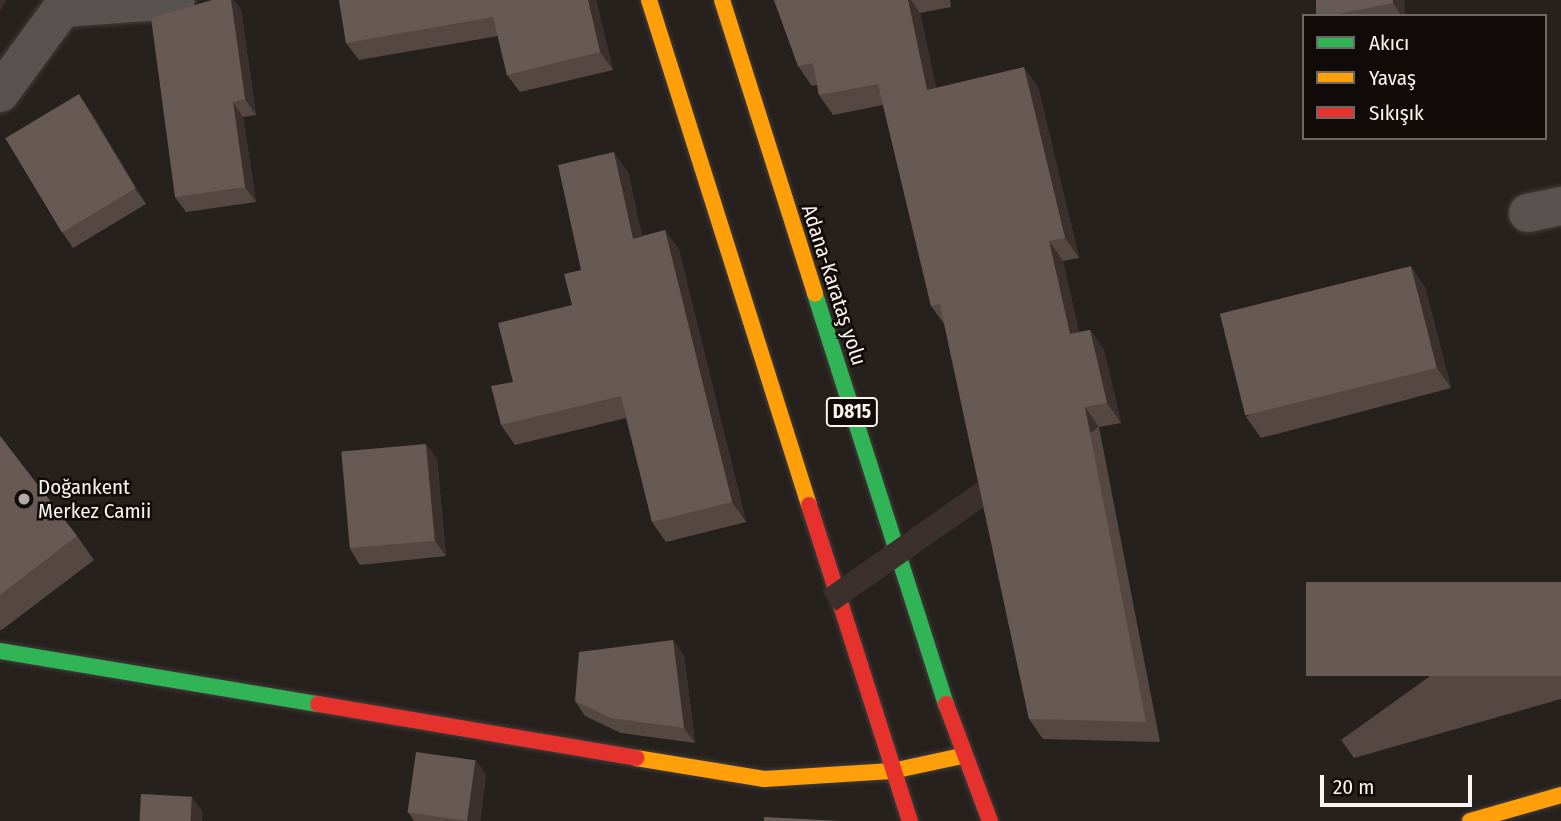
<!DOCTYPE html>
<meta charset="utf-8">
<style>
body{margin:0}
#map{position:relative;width:1561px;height:821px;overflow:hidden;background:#27211e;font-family:"Fira Sans Condensed",sans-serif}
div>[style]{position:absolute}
.roads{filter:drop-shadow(0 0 2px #423d3b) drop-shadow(0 0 2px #423d3b)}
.street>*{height:38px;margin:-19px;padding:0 19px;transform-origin:19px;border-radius:19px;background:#585350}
.fast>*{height:16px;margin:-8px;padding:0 8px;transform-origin:8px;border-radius:8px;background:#30b455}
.slow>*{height:16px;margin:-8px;padding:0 8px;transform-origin:8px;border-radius:8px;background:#ff9f0a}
.jam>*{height:16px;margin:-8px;padding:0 8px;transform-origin:8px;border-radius:8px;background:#e5322d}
.wall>*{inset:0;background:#554741}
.shaded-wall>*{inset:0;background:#3b302b;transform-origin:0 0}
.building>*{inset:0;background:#675954;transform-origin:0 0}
.dots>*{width:19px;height:19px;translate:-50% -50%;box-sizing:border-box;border:4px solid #100b08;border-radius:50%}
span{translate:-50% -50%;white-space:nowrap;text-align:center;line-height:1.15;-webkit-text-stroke:5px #100b08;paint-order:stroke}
.shield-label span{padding:2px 5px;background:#100b08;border:2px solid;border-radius:5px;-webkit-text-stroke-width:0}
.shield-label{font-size:19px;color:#fbf3ef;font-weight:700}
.street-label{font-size:21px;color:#fbf3ef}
.poi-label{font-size:21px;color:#fbf3ef}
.left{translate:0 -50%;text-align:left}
.legend{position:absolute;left:1302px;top:14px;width:245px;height:126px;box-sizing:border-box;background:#100b08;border:2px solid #6e6864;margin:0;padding:9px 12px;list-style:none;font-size:21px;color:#fbf3ef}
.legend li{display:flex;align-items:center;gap:14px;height:35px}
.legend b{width:35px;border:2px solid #6e6864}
.scale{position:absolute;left:1320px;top:775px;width:152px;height:32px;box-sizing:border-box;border:4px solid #fbf3ef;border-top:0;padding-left:9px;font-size:21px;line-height:24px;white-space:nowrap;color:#fbf3ef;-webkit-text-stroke:5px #100b08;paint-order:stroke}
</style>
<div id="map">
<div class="roads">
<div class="street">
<div style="left:62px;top:8px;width:114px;rotate:-4deg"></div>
<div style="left:0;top:93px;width:115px;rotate:-53.8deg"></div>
<div style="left:1528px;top:213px;width:34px;rotate:-12deg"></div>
</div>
<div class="fast">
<div style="left:815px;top:294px;width:430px;rotate:72.3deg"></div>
<div style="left:0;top:651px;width:322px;rotate:9.5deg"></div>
</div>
<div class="slow">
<div style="left:649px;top:0;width:530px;rotate:72.42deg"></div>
<div style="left:722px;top:0;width:308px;rotate:72.4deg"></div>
<div style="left:636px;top:758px;width:130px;rotate:9.3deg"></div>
<div style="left:764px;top:779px;width:128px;rotate:-3.6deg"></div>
<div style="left:892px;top:771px;width:72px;rotate:-12.1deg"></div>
<div style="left:1470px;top:821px;width:95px;rotate:-15.9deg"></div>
</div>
<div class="jam">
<div style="left:809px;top:505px;width:332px;rotate:72.3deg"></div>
<div style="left:318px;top:704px;width:323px;rotate:9.6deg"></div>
<div style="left:946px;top:704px;width:125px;rotate:69.4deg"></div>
</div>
</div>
<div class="wall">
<div style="clip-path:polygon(212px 0,234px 0,241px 10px,256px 115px,243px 117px,256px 202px,186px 212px,175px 197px)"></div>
<div style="clip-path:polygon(339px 0,596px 0,613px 70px,520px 92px,507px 75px,498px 36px,359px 60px,346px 43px)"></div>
<div style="clip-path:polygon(774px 0,950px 0,951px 7px,920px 13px,936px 88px,1038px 87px,1079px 258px,1063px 261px,1079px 332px,1090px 330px,1104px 350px,1121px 423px,1099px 427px,1160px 742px,1043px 739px,1029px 719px,944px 324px,931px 306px,883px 105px,833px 115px,819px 95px,817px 85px,812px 86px,798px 66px)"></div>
<div style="clip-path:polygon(1404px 0,1405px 16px,1316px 16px)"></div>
<div style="clip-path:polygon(89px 109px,146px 204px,73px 248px,62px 232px)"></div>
<div style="clip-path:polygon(628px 172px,642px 236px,665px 230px,679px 250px,746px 522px,666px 542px,652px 522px,626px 418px,515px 445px,501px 425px,572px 305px,581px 270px)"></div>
<div style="clip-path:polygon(1425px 287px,1451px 388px,1261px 438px,1246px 417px)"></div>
<div style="clip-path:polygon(0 436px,77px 536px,94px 560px,3px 629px,0 630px)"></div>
<div style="clip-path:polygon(437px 459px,446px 556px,360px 565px,350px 549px)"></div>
<div style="clip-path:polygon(1561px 582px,1561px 699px,1354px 758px,1341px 740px)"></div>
<div style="clip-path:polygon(673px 640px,684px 656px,695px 743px,621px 733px,585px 716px,575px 701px)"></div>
<div style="clip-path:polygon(475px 760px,486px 775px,480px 821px,414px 821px,408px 812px)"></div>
</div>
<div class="shaded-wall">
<div style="clip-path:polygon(0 0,7px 0,0 11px)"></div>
<div style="clip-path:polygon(231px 0,234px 0,241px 10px,256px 115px,245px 99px)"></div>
<div style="clip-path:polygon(588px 0,596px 0,613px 70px,600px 52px)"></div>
<div style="clip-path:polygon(908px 0,911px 0,920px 13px,941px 110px,927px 90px)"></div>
<div style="clip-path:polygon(1393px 0,1404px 0,1405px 16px,1402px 16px,1393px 3px)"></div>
<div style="clip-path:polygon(1024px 67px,1038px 87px,1079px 258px,1065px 238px)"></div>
<div style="clip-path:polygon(79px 94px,89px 109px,146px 204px,135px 189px)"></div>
<div style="clip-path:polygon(233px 102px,243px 117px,256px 202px,245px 187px)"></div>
<div style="clip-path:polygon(614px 152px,628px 172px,647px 259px,633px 239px)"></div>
<div style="clip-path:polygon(665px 230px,679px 250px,746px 522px,732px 502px)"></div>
<div style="clip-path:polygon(1049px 241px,1063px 261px,1084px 354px,1070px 334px)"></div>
<div style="clip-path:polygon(1411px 266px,1425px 287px,1451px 388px,1437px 368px)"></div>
<div style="clip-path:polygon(1090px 330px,1104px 350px,1121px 423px,1107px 403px)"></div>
<div style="left:1085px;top:407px;width:24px;height:321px;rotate:55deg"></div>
<div style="clip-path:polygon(426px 444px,437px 459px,446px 556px,435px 541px)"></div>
<div style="clip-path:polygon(673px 640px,684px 656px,695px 743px,684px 728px)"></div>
<div style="clip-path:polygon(475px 760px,486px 775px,480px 821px,468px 821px,467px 820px)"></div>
<div style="clip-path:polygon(192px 797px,203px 812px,202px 821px,191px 821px)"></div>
</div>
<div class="building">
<div style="clip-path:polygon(212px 0,231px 0,245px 99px,233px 102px,245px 187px,175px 197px,151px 18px)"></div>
<div style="clip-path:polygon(339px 0,588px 0,600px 52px,507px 75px,493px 17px,346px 43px)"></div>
<div style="clip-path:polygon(774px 0,908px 0,927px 90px,1024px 67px,1065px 238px,1049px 241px,1070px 334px,1090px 330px,1107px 403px,1085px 407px,1146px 722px,1029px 719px,940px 304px,931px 306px,878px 84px,819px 95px,813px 63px,798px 66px)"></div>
<div style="clip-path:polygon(1316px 0,1393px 0,1393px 3px,1327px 16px,1316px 16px)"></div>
<div style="left:79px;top:94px;width:110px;height:86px;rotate:59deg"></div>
<div style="clip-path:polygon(614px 152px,633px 239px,665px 230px,732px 502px,652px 522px,621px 396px,501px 425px,491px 386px,513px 382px,498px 323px,572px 305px,564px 274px,581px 270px,558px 165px)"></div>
<div style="left:1411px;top:266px;width:105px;height:197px;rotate:76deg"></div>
<div style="clip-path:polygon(0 436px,77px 536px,0 595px)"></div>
<div style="left:426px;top:444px;width:97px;height:85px;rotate:85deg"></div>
<div style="left:1561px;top:582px;width:94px;height:255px;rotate:90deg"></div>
<div style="clip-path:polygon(673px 640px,684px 728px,611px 718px,575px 701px,579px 652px)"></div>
<div style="left:416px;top:752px;width:60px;height:61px;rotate:8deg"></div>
<div style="left:141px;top:794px;width:51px;height:27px;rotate:3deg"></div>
<div style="clip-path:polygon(764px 817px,841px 821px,764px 821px)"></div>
</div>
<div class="dots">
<div style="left:24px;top:499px;background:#b1aaa6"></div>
</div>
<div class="shield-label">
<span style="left:852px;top:412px">D815</span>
</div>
<div class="street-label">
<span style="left:834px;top:285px;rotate:72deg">Adana-Karataş yolu</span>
</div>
<div class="poi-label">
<span class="left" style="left:38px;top:499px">Doğankent<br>Merkez Camii</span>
</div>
<ul class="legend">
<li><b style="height:9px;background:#30b455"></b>Akıcı</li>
<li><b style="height:9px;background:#ff9f0a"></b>Yavaş</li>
<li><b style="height:9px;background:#e5322d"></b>Sıkışık</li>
</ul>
<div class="scale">20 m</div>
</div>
